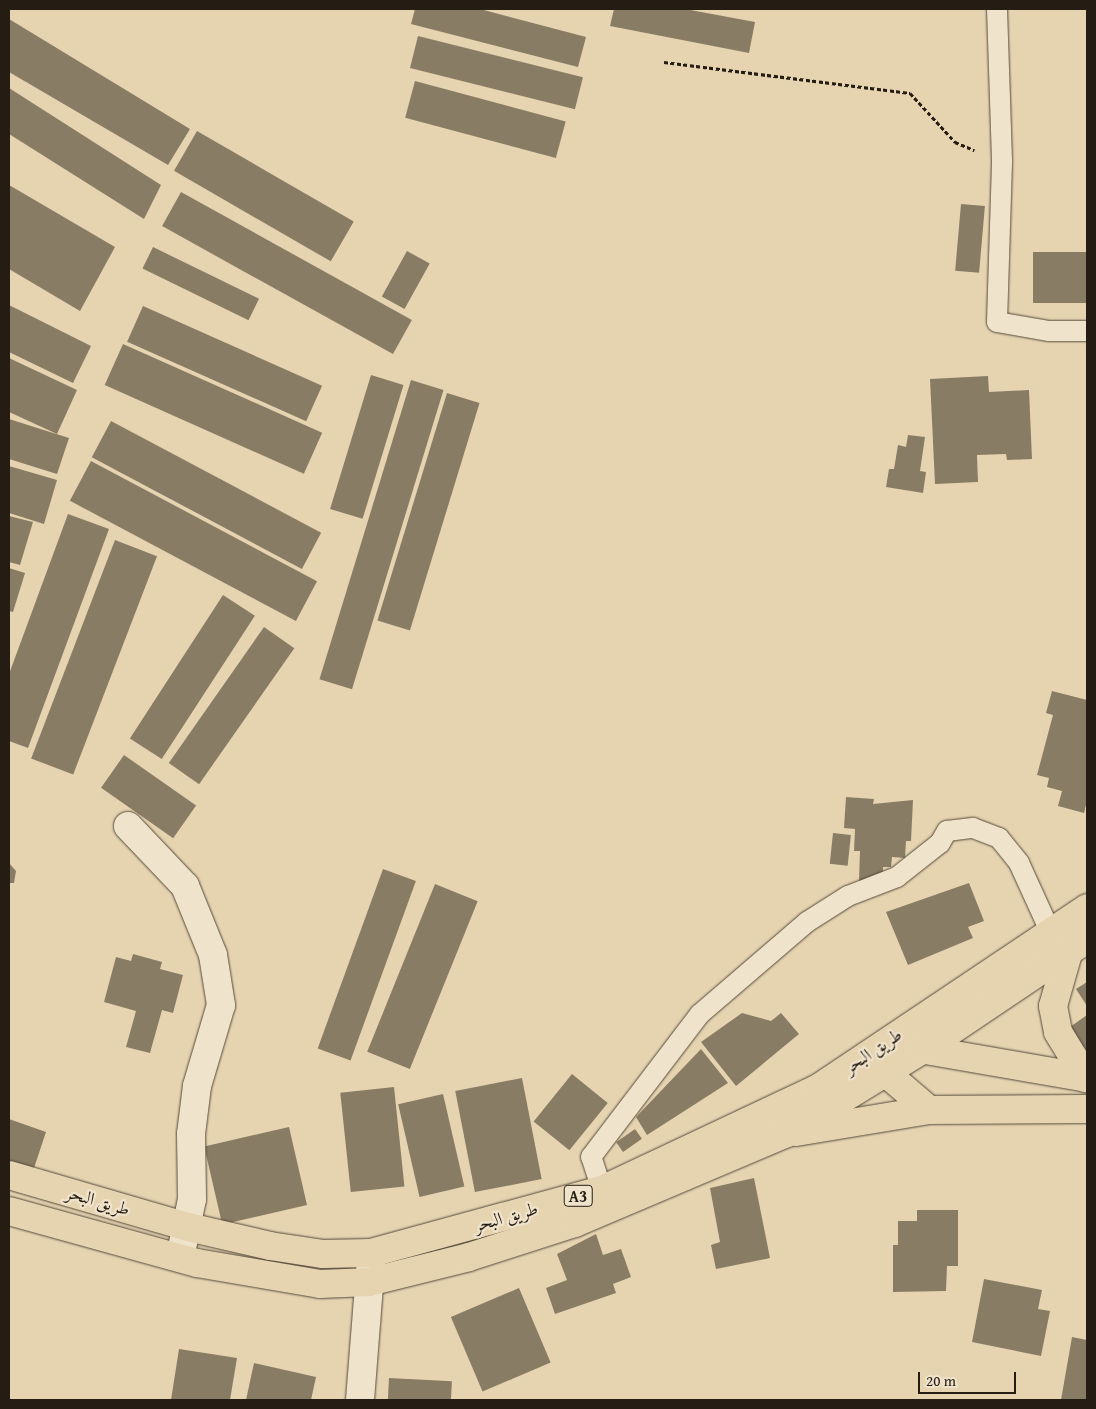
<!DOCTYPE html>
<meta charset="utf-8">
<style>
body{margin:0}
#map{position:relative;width:1096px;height:1409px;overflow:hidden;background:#e6d4b1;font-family:"Gentium Book Plus",Amiri,serif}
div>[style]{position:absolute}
.building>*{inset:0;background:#897c65;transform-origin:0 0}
.path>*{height:3px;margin-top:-1.5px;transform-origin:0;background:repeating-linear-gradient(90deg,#251c13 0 4px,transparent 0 6.5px)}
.roads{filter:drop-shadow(0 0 1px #554a3a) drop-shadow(0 0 1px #554a3a)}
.lane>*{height:20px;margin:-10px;padding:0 10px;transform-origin:10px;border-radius:10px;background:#efe3cc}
.street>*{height:28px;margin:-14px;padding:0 14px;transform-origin:14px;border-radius:14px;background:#efe3cc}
.secondary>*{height:28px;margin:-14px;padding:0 14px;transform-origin:14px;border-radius:14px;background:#efe3cc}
.highway>*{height:28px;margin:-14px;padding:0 14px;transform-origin:14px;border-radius:14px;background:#e6d4b1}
span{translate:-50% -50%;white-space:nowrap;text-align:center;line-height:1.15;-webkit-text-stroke:4.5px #efe3cc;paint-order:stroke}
.shield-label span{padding:1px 4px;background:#efe3cc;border:1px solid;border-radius:4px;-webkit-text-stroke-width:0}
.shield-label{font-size:16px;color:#251c13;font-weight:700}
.street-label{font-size:18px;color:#251c13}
.frame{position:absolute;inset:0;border:10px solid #251c13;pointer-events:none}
.scale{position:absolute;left:918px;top:1372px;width:98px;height:22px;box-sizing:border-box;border:2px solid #251c13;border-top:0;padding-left:6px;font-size:15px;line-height:18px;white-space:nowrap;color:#251c13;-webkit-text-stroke:4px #efe3cc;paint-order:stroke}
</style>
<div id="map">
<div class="building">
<div style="clip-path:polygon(415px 9px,480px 9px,586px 37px,578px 67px,411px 24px)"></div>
<div style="clip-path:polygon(614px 9px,685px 9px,755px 22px,749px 53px,610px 26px)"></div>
<div style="clip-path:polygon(9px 19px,190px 129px,168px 165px,9px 72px)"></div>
<div style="left:418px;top:36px;width:170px;height:33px;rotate:14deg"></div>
<div style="left:415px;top:81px;width:156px;height:38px;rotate:15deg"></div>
<div style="clip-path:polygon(9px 88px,161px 185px,144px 219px,9px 134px)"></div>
<div style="left:197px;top:131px;width:181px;height:46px;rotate:30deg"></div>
<div style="clip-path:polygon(9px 185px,115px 247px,80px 311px,9px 269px)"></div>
<div style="left:181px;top:192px;width:264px;height:39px;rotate:29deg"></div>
<div style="left:961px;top:204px;width:24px;height:67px;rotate:5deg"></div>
<div style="left:153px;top:247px;width:118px;height:24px;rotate:26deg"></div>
<div style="left:407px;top:251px;width:26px;height:52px;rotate:29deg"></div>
<div style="left:1087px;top:252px;width:51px;height:54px;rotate:90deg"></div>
<div style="clip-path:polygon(9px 305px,91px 346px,73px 383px,9px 352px)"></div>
<div style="left:143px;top:306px;width:196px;height:39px;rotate:24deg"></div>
<div style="left:123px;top:344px;width:218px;height:45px;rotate:24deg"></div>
<div style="clip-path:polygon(9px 358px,77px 390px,57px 434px,9px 412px)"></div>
<div style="left:371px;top:375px;width:34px;height:140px;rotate:17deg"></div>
<div style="clip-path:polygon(988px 376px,989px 392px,1029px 390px,1032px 459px,1007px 460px,1006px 454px,977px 455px,978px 482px,935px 484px,930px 379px)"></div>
<div style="left:411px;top:380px;width:34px;height:313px;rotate:17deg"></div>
<div style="left:447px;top:393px;width:34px;height:238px;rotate:17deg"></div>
<div style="clip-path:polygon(9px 419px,69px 438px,57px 474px,9px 459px)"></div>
<div style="left:111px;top:421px;width:238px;height:41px;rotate:28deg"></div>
<div style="clip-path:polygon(908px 435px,925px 437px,920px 471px,926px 472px,923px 493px,886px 487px,889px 469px,894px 469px,898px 445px,906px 447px)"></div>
<div style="left:91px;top:461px;width:256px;height:45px;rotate:28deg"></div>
<div style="clip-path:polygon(9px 466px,57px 480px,44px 524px,9px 513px)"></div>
<div style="clip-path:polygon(68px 514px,109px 529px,28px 748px,9px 741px,9px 674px)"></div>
<div style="clip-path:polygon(9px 516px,33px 522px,20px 565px,9px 562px)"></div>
<div style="left:115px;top:540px;width:45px;height:234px;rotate:21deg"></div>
<div style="clip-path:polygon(9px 568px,25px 573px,13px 612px,9px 611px)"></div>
<div style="left:223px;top:595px;width:38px;height:171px;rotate:33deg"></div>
<div style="left:264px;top:627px;width:37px;height:166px;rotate:35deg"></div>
<div style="clip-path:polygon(1052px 691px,1087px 700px,1087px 801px,1084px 813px,1058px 806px,1062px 791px,1047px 787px,1049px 778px,1037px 775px,1053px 715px,1046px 713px)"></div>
<div style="left:124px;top:755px;width:88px;height:40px;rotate:35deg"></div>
<div style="clip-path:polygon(846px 797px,874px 799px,873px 804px,913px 800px,911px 841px,906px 841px,905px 858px,892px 857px,891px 867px,883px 867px,883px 881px,859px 881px,860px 851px,854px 851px,855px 829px,844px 828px)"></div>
<div style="left:833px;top:833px;width:18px;height:31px;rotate:6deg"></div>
<div style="clip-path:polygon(9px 863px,16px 871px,14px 883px,9px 883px)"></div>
<div style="left:383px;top:869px;width:35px;height:191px;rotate:20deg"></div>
<div style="clip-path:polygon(969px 883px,984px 921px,968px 927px,973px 938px,908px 965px,886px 912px)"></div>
<div style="left:435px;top:884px;width:46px;height:181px;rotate:22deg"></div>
<div style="clip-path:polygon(133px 954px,162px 962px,160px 969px,183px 975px,173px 1013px,162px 1010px,150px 1053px,126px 1047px,136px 1011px,104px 1002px,116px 957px,131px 961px)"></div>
<div style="clip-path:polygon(1087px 982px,1087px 1006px,1076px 989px)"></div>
<div style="clip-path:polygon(742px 1013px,771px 1021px,781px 1013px,799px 1034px,736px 1086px,701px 1042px)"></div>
<div style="clip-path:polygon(1087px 1015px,1087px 1052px,1070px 1027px)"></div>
<div style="clip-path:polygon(701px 1049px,728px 1083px,647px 1135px,636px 1117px)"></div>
<div style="left:572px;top:1074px;width:46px;height:61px;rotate:39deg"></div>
<div style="left:522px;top:1078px;width:103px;height:68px;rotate:79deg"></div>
<div style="left:394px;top:1087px;width:100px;height:54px;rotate:84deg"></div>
<div style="left:443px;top:1094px;width:95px;height:46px;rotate:77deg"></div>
<div style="clip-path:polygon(9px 1119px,46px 1132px,30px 1180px,9px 1173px)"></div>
<div style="left:289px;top:1127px;width:80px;height:87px;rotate:77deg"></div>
<div style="left:635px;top:1129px;width:12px;height:23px;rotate:55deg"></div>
<div style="clip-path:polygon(754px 1178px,770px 1258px,716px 1269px,711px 1245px,720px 1242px,710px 1188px)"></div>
<div style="clip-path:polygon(917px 1210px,958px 1210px,958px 1266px,947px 1266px,946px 1291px,893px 1292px,893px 1245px,898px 1245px,898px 1221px,917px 1221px)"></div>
<div style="clip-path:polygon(596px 1234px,603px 1255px,621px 1249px,631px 1277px,613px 1284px,616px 1293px,555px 1314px,546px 1288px,567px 1280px,557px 1254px)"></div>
<div style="clip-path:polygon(984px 1279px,1042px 1290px,1038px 1309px,1050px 1311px,1041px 1356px,972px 1342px)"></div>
<div style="left:519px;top:1288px;width:81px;height:74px;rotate:67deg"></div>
<div style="clip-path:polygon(1072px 1337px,1087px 1340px,1087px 1400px,1061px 1400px)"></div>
<div style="clip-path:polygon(179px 1349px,237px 1358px,230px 1400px,171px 1400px)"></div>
<div style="clip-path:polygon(254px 1363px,316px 1377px,311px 1400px,246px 1400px)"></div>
<div style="left:389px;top:1378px;width:63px;height:22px;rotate:3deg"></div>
</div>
<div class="path">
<div style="left:664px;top:62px;width:248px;rotate:7.2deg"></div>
<div style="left:910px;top:93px;width:67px;rotate:47.4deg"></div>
<div style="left:955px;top:142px;width:21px;rotate:23deg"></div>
</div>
<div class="roads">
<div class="lane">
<div style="left:997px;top:9px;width:154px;rotate:88.1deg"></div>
<div style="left:1002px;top:163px;width:159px;rotate:91.8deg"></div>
<div style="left:997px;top:322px;width:53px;rotate:9.8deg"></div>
<div style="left:1049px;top:331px;width:38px"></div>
<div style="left:602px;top:1190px;width:35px;rotate:-108deg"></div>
<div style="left:591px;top:1157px;width:180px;rotate:-52.7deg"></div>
<div style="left:700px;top:1014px;width:141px;rotate:-40.7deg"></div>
<div style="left:807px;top:922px;width:49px;rotate:-32.4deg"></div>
<div style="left:848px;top:896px;width:53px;rotate:-21.2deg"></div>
<div style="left:897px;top:877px;width:55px;rotate:-38.3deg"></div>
<div style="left:940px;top:843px;width:14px;rotate:-60deg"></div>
<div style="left:947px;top:831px;width:26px;rotate:-7deg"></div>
<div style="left:973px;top:828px;width:28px;rotate:21deg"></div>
<div style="left:999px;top:838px;width:32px;rotate:51deg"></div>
<div style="left:1019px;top:863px;width:75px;rotate:65.5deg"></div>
</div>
<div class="street">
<div style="left:128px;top:826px;width:83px;rotate:46.5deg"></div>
<div style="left:185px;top:886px;width:74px;rotate:67.9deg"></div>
<div style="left:213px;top:955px;width:51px;rotate:80.9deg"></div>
<div style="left:221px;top:1005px;width:84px;rotate:106.5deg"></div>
<div style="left:197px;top:1086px;width:48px;rotate:97.1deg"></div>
<div style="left:191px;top:1134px;width:65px;rotate:89.1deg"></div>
<div style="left:192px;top:1199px;width:60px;rotate:101.5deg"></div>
</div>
<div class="secondary">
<div style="left:360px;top:1400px;width:140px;rotate:-85.5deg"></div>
</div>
<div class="highway">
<div style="left:1069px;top:950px;width:58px;rotate:105.9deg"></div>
<div style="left:1053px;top:1006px;width:26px;rotate:79deg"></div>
<div style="left:1058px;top:1032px;width:54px;rotate:58.7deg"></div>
<div style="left:914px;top:1048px;width:176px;rotate:9.8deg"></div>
<div style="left:872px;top:1061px;width:75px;rotate:40.7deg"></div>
<div style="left:796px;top:1132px;width:135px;rotate:-9.4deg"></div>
<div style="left:929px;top:1110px;width:158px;rotate:-0.4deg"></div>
<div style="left:9px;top:1175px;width:186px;rotate:16.2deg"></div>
<div style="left:188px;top:1227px;width:84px;rotate:13deg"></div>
<div style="left:270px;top:1246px;width:54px;rotate:8.6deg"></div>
<div style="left:323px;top:1254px;width:48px;rotate:-1.2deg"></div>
<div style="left:371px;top:1253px;width:239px;rotate:-15.3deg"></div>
<div style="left:602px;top:1190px;width:238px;rotate:-25.2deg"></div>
<div style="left:817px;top:1089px;width:325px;rotate:-33.8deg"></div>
<div style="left:9px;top:1211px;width:195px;rotate:15.5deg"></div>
<div style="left:197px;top:1263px;width:125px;rotate:9.7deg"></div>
<div style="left:320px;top:1284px;width:49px;rotate:-2.3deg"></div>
<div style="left:369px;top:1282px;width:103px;rotate:-14deg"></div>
<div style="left:469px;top:1257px;width:111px;rotate:-17.8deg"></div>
<div style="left:575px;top:1223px;width:230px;rotate:-23deg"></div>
<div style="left:787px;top:1133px;width:158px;rotate:-31.6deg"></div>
<div style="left:922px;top:1050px;width:199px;rotate:-33.9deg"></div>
</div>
</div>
<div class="shield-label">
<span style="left:578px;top:1196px">A3</span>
</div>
<div class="street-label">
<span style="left:873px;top:1051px;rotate:-34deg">طريق البحر</span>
<span style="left:98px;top:1201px;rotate:16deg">طريق البحر</span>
<span style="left:506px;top:1217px;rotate:-16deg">طريق البحر</span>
</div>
<div class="frame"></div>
<div class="scale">20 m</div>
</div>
